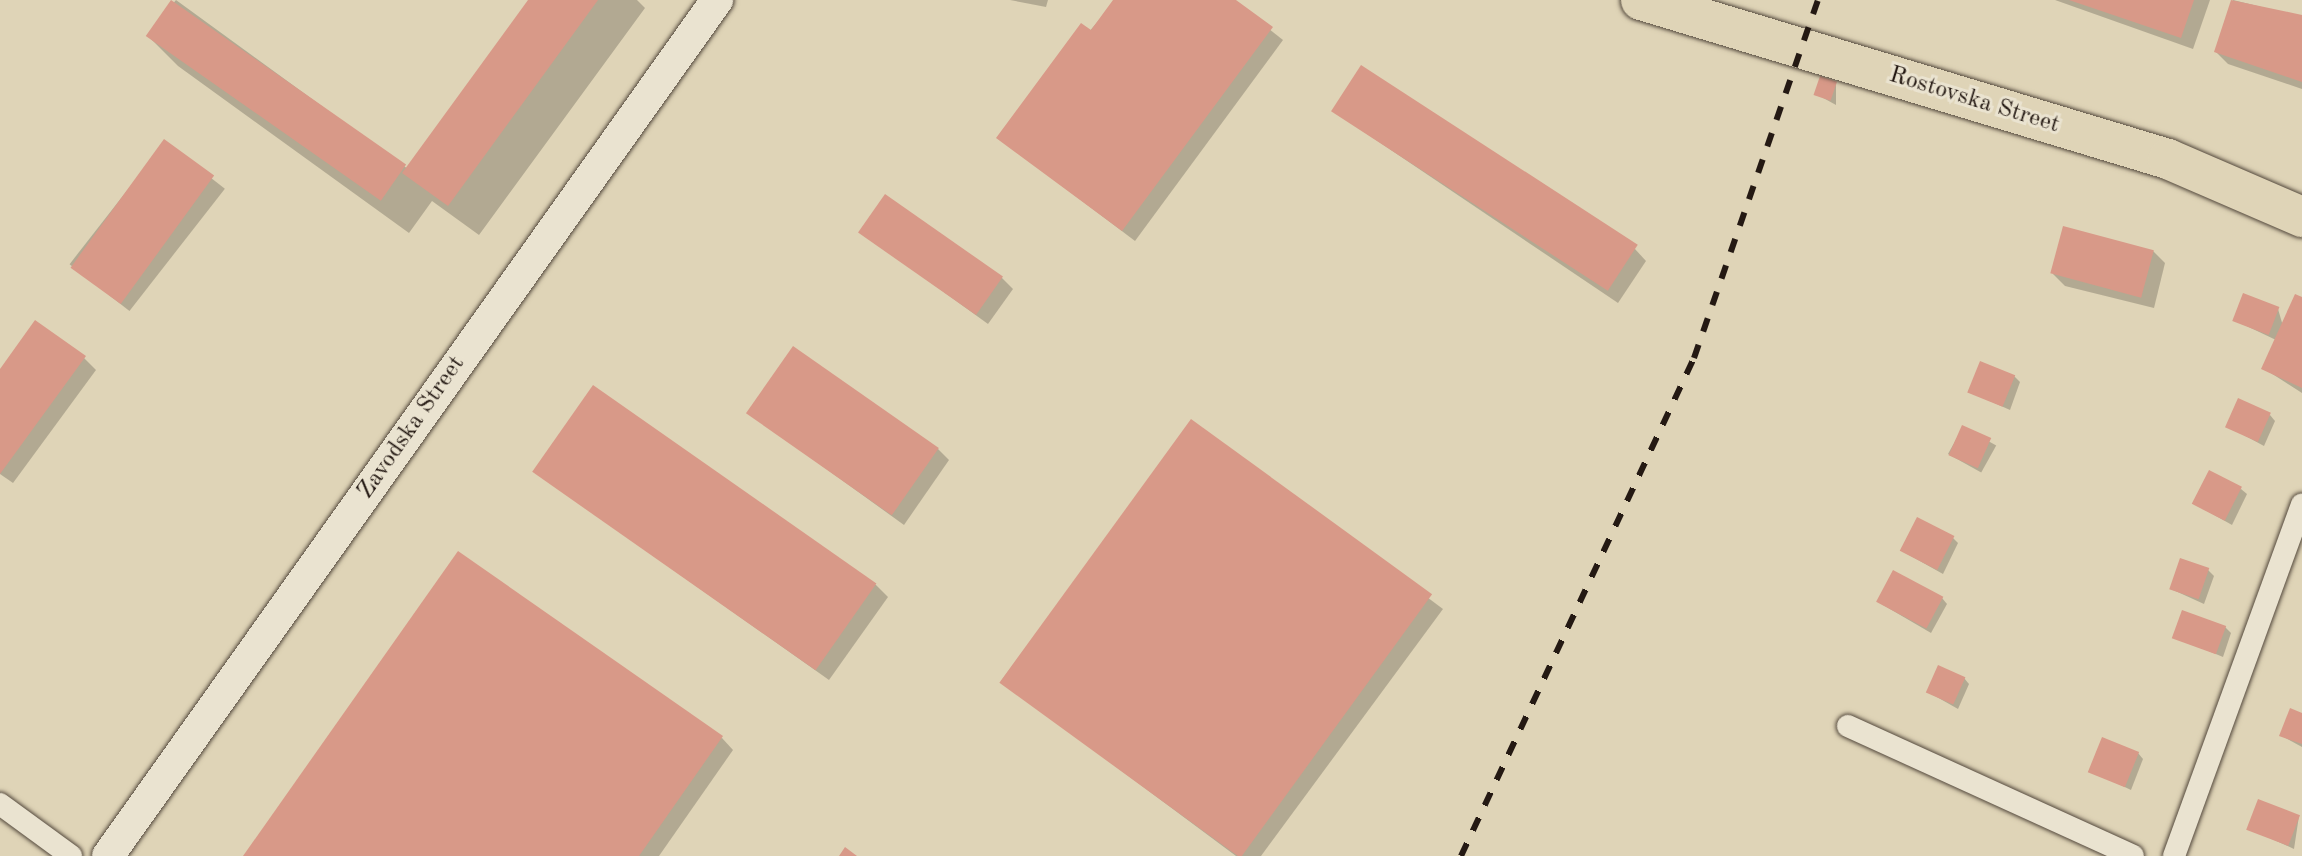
<!DOCTYPE html>
<style>
body{margin:0}
#map{position:relative;width:2302px;height:856px;overflow:hidden;background:#dfd4b7;font-family:"Old Standard TT",serif}
div>[style]{position:absolute}
.shadow>*{inset:0;background:#0003;transform-origin:0 0}
.building>*{inset:0;background:#d89988;transform-origin:0 0}
.roads{filter:drop-shadow(0 0 2px #53483c) drop-shadow(0 0 2px #53483c)}
.street>*{height:22px;margin:-11px;padding:0 11px;transform-origin:11px;border-radius:11px;background:#eae3d0}
.secondary>*{height:32px;margin:-16px;padding:0 16px;transform-origin:16px;border-radius:16px;background:#eae3d0}
.highway>*{height:40px;margin:-20px;padding:0 20px;transform-origin:20px;border-radius:20px;background:#dfd4b7}
.rail>*{height:6px;margin-top:-3px;transform-origin:0;background:repeating-linear-gradient(90deg,#241913 0 14px,transparent 0 28px)}
span{translate:-50% -50%;white-space:nowrap;text-align:center;line-height:1.15;-webkit-text-stroke:6px #eae3d0;paint-order:stroke}
.street-label{font-size:24px;color:#241913}
</style>
<div id="map">
<div class="shadow">
<div style="clip-path:polygon(176px 0,408px 169px,531px 0,637px 0,645px 8px,479px 235px,432px 201px,409px 233px,178px 66px,147px 35px)"></div>
<div style="clip-path:polygon(1010px 0,1048px 0,1046px 7px)"></div>
<div style="clip-path:polygon(1116px 0,1232px 0,1283px 40px,1135px 241px,999px 138px)"></div>
<div style="clip-path:polygon(2055px 0,2210px 0,2193px 49px)"></div>
<div style="clip-path:polygon(2233px 0,2302px 17px,2302px 89px,2228px 64px,2216px 52px)"></div>
<div style="clip-path:polygon(1836px 84px,1836px 105px,1816px 94px)"></div>
<div style="clip-path:polygon(1333px 111px,1635px 249px,1646px 261px,1618px 303px)"></div>
<div style="left:165px;top:142px;width:76px;height:155px;rotate:38deg"></div>
<div style="clip-path:polygon(861px 232px,1001px 277px,1013px 289px,988px 324px)"></div>
<div style="clip-path:polygon(2153px 251px,2165px 263px,2154px 308px,2065px 286px,2053px 274px)"></div>
<div style="clip-path:polygon(2302px 299px,2302px 393px,2263px 368px,2276px 340px,2234px 320px,2278px 309px,2283px 326px)"></div>
<div style="clip-path:polygon(84px 358px,96px 370px,13px 483px,0 474px,0 372px)"></div>
<div style="clip-path:polygon(2014px 376px,2020px 382px,2010px 410px,1970px 392px)"></div>
<div style="clip-path:polygon(749px 413px,938px 449px,949px 460px,904px 525px)"></div>
<div style="clip-path:polygon(2270px 415px,2275px 421px,2264px 446px,2227px 426px)"></div>
<div style="clip-path:polygon(1192px 422px,1443px 609px,1261px 856px,1236px 856px,1001px 681px)"></div>
<div style="left:1963px;top:427px;width:38px;height:31px;rotate:29deg"></div>
<div style="clip-path:polygon(535px 472px,876px 585px,888px 597px,829px 680px)"></div>
<div style="clip-path:polygon(2241px 489px,2247px 494px,2232px 525px,2195px 504px)"></div>
<div style="clip-path:polygon(1953px 538px,1958px 543px,1943px 574px,1902px 551px)"></div>
<div style="clip-path:polygon(2208px 570px,2214px 576px,2204px 604px,2171px 589px)"></div>
<div style="clip-path:polygon(1942px 598px,1947px 604px,1931px 633px,1878px 602px)"></div>
<div style="clip-path:polygon(2225px 627px,2231px 633px,2223px 657px,2175px 637px)"></div>
<div style="clip-path:polygon(1964px 678px,1969px 684px,1958px 709px,1928px 692px)"></div>
<div style="clip-path:polygon(2302px 715px,2302px 747px,2282px 736px)"></div>
<div style="clip-path:polygon(722px 738px,733px 750px,659px 856px,245px 856px)"></div>
<div style="clip-path:polygon(2138px 753px,2143px 759px,2131px 790px,2091px 771px)"></div>
<div style="clip-path:polygon(2299px 816px,2294px 849px,2250px 829px)"></div>
</div>
<div class="building">
<div style="left:171px;top:0;width:287px;height:44px;rotate:35deg"></div>
<div style="clip-path:polygon(528px 0,598px 0,448px 206px,402px 173px)"></div>
<div style="clip-path:polygon(1113px 0,1236px 0,1273px 27px,1122px 231px,996px 138px,1081px 23px,1091px 30px)"></div>
<div style="clip-path:polygon(2069px 0,2194px 0,2181px 38px)"></div>
<div style="clip-path:polygon(2231px 0,2302px 15px,2302px 82px,2214px 52px)"></div>
<div style="left:1361px;top:65px;width:330px;height:55px;rotate:33deg"></div>
<div style="left:1820px;top:76px;width:18px;height:20px;rotate:19deg"></div>
<div style="left:164px;top:139px;width:62px;height:159px;rotate:36deg"></div>
<div style="left:885px;top:194px;width:144px;height:47px;rotate:35deg"></div>
<div style="left:2063px;top:226px;width:94px;height:49px;rotate:15deg"></div>
<div style="left:2243px;top:293px;width:39px;height:30px;rotate:21deg"></div>
<div style="clip-path:polygon(2295px 294px,2302px 297px,2302px 388px,2261px 369px)"></div>
<div style="clip-path:polygon(35px 320px,86px 356px,0 474px,0 369px)"></div>
<div style="left:793px;top:346px;width:178px;height:82px;rotate:35deg"></div>
<div style="left:1980px;top:361px;width:38px;height:34px;rotate:22deg"></div>
<div style="left:593px;top:385px;width:346px;height:106px;rotate:35deg"></div>
<div style="left:2238px;top:398px;width:36px;height:32px;rotate:24deg"></div>
<div style="left:1191px;top:419px;width:298px;height:326px;rotate:36deg"></div>
<div style="left:1962px;top:425px;width:32px;height:33px;rotate:24deg"></div>
<div style="left:2209px;top:470px;width:37px;height:38px;rotate:27deg"></div>
<div style="left:1917px;top:517px;width:42px;height:38px;rotate:27deg"></div>
<div style="clip-path:polygon(458px 551px,723px 736px,639px 856px,243px 856px)"></div>
<div style="left:2180px;top:558px;width:31px;height:33px;rotate:19deg"></div>
<div style="left:1893px;top:570px;width:57px;height:36px;rotate:28deg"></div>
<div style="left:2182px;top:610px;width:47px;height:30px;rotate:20deg"></div>
<div style="left:1938px;top:665px;width:30px;height:30px;rotate:24deg"></div>
<div style="clip-path:polygon(2290px 708px,2302px 713px,2302px 744px,2279px 736px)"></div>
<div style="left:2102px;top:737px;width:40px;height:38px;rotate:22deg"></div>
<div style="left:2258px;top:799px;width:45px;height:33px;rotate:21deg"></div>
<div style="clip-path:polygon(845px 847px,857px 856px,839px 856px)"></div>
</div>
<div class="roads">
<div class="street">
<div style="left:1848px;top:726px;width:313px;rotate:24.5deg"></div>
<div style="left:0;top:804px;width:88px;rotate:36.2deg"></div>
<div style="left:2174px;top:856px;width:374px;rotate:-70deg"></div>
</div>
<div class="secondary">
<div style="left:108px;top:856px;width:1051px;rotate:-54.57deg"></div>
</div>
<div class="highway">
<div style="left:1641px;top:0;width:550px;rotate:16.79deg"></div>
<div style="left:2168px;top:159px;width:146px;rotate:23.4deg"></div>
</div>
</div>
<div class="rail">
<div style="left:1461px;top:856px;width:550px;rotate:-64.93deg"></div>
<div style="left:1694px;top:358px;width:379px;rotate:-70.9deg"></div>
</div>
<div class="street-label">
<span style="left:1974px;top:101px;rotate:17deg">Rostovska Street</span>
<span style="left:412px;top:428px;rotate:-55deg">Zavodska Street</span>
</div>
</div>
